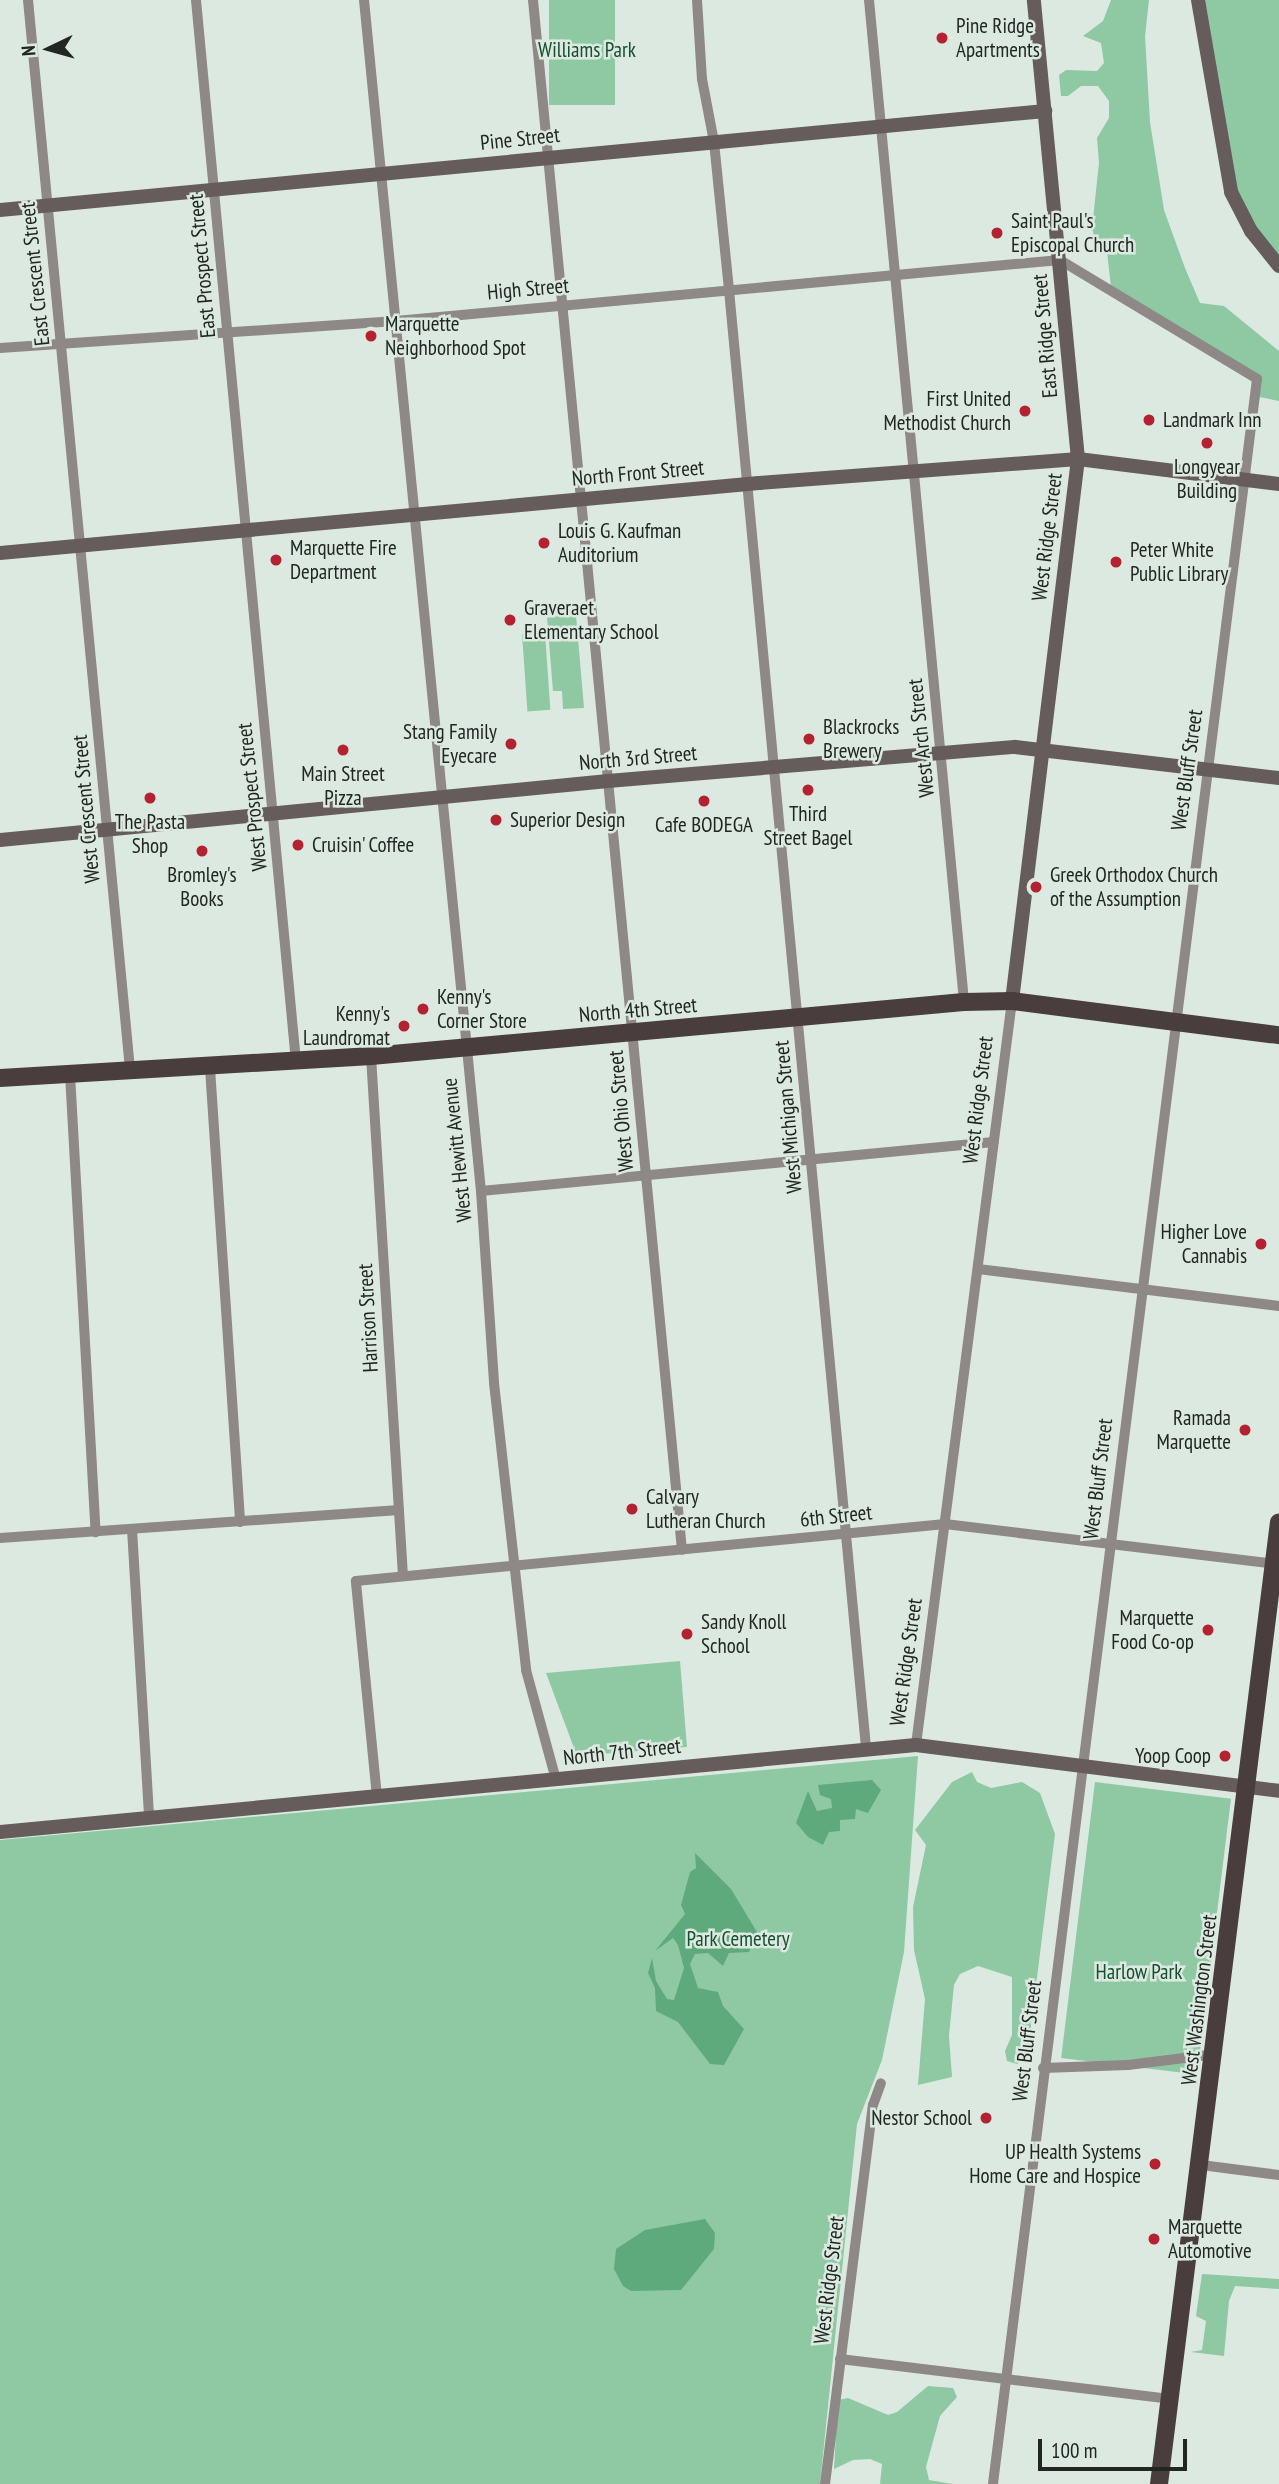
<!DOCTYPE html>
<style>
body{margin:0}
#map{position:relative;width:1279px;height:2484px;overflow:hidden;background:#dce9e0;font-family:"PT Sans Narrow",sans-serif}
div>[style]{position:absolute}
.green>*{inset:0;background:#8ec9a3;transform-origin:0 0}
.water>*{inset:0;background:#5faa7c}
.street>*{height:10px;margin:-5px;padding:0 5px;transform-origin:5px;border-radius:5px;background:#8e8887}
.secondary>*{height:14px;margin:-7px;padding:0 7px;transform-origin:7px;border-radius:7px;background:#655c5b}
.primary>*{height:18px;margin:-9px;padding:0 9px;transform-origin:9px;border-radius:9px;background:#493e3d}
.dots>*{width:19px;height:19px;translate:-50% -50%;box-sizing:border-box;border:4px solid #dce9e0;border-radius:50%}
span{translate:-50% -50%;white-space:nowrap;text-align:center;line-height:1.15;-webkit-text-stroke:5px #dce9e0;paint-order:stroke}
.poi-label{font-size:21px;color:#212623}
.left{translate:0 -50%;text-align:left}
.right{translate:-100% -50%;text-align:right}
.park-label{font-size:21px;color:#154f30}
.street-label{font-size:21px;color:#212623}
.north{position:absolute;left:14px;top:14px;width:70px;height:70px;-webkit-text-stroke:5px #dce9e0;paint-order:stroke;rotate:265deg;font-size:19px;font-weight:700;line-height:28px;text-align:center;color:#212623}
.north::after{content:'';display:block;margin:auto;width:24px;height:32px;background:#212623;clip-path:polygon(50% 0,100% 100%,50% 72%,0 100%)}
.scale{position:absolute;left:1038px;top:2439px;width:149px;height:32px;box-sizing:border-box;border:4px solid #212623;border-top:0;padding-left:9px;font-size:21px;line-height:24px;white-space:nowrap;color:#212623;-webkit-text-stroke:5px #dce9e0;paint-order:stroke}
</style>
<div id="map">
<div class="green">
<div style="left:549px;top:0;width:66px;height:105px"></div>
<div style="clip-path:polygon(1111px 0,1149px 0,1145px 36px,1150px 122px,1164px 210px,1185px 268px,1200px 303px,1224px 306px,1279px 351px,1279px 401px,1259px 397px,1261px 382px,1111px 287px,1106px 243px,1094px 236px,1092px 228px,1099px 163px,1097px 138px,1109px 118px,1109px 101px,1098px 86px,1081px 86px,1068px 96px,1061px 96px,1059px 75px,1066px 70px,1097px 71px,1104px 63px,1101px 43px,1083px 36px,1103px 21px)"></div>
<div style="clip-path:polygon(1198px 0,1279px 0,1279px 266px,1231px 192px)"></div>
<div style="clip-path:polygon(576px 615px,584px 708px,563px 709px,562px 691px,553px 691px,547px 617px)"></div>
<div style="left:545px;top:633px;width:77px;height:23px;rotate:86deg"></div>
<div style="clip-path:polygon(680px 1661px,687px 1747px,577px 1756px,546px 1673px)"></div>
<div style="clip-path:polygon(918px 1756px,904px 1952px,882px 2060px,857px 2124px,820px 2484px,0 2484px,0 1840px)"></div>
<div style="clip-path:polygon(972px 1772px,977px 1782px,991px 1788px,1022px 1782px,1040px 1793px,1055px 1834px,1027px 2057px,1017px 2064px,1007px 2061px,1005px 2051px,1012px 2035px,1012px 1977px,978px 1966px,960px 1974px,954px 1985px,949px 2036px,952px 2077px,918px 2085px,925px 1999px,914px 1950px,913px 1907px,926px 1845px,915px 1830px,952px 1782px)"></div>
<div style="left:1095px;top:1782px;width:137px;height:278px;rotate:7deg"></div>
<div style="clip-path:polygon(1202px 2274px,1279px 2279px,1279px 2289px,1235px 2286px,1229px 2301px,1224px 2356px,1191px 2352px,1202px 2350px,1206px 2321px,1196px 2316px)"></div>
<div style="clip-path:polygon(928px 2386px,953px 2388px,957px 2397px,940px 2416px,926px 2467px,929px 2480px,953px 2484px,880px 2484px,882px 2464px,870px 2459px,853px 2460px,834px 2469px,838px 2400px,848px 2398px,888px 2415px,897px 2412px)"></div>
</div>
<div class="water">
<div style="clip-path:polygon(872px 1780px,881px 1790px,868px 1813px,856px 1809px,855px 1819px,840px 1820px,840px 1831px,829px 1832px,823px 1845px,808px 1837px,796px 1823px,808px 1791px,817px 1811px,832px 1808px,831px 1799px,820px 1795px,818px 1785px)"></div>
<div style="clip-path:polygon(695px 1853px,731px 1889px,757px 1932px,749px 1952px,729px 1953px,723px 1966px,708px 1953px,695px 1954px,690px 1964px,698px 1988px,718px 1992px,723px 2006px,744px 2029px,724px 2065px,710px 2064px,678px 2022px,656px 2011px,655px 1988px,648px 1973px,652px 1958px,656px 1981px,667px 1999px,674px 2000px,684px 1968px,678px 1945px,673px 1938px,655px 1951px,685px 1914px,681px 1905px,690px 1872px,696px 1868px)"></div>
<div style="clip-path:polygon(705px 2219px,715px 2233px,714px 2249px,681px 2290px,631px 2291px,623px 2286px,614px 2269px,616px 2249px,645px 2230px)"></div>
</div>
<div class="street">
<div style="left:28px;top:0;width:1075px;rotate:84.55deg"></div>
<div style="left:196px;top:0;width:1066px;rotate:84.62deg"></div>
<div style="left:364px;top:0;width:1197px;rotate:84.39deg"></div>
<div style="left:481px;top:1191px;width:192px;rotate:86.1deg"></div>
<div style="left:494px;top:1383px;width:289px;rotate:83.6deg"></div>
<div style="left:526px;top:1670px;width:114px;rotate:74.7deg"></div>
<div style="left:533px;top:0;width:1557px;rotate:84.51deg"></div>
<div style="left:697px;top:0;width:79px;rotate:86.4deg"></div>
<div style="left:702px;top:79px;width:64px;rotate:79.2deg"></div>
<div style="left:714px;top:142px;width:149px;rotate:84.2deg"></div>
<div style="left:729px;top:290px;width:1463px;rotate:84.63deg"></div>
<div style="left:869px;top:0;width:1006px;rotate:84.58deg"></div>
<div style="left:0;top:348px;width:397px;rotate:-3.9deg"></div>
<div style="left:396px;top:321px;width:667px;rotate:-5.25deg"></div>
<div style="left:1060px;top:260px;width:230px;rotate:31.1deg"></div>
<div style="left:1257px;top:379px;width:2121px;rotate:97.15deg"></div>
<div style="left:371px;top:1056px;width:521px;rotate:86.48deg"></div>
<div style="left:210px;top:1068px;width:455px;rotate:86.2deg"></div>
<div style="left:70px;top:1074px;width:459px;rotate:86.8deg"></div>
<div style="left:481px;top:1191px;width:515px;rotate:-5.46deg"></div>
<div style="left:978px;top:1269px;width:303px;rotate:7deg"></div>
<div style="left:132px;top:1529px;width:289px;rotate:86.6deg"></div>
<div style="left:0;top:1538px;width:400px;rotate:-4deg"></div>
<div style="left:916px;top:1745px;width:750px;rotate:-82.65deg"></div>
<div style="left:377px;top:1797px;width:217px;rotate:-95.6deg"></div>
<div style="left:356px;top:1581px;width:592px;rotate:-5.53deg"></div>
<div style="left:945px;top:1524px;width:331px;rotate:6.9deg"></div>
<div style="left:1043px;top:2068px;width:85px;rotate:-2deg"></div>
<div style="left:1128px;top:2065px;width:89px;rotate:-7.1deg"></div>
<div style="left:1201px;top:2165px;width:79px;rotate:7.3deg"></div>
<div style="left:840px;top:2359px;width:332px;rotate:6.9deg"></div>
<div style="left:825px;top:2484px;width:382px;rotate:-82.8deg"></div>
<div style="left:873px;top:2105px;width:23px;rotate:-70deg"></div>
</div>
<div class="secondary">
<div style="left:1198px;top:0;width:195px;rotate:80.2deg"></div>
<div style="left:1231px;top:192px;width:44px;rotate:62.9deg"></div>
<div style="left:1251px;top:231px;width:45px;rotate:51.3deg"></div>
<div style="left:0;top:210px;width:1050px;rotate:-5.41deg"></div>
<div style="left:0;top:553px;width:762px;rotate:-5.27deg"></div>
<div style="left:759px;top:483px;width:320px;rotate:-4.3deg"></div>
<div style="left:1078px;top:459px;width:203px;rotate:7.1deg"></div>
<div style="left:0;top:840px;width:611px;rotate:-5.54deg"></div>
<div style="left:608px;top:781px;width:408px;rotate:-4.8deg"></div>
<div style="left:1015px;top:747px;width:266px;rotate:6.7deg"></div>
<div style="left:1012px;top:1001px;width:546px;rotate:-83.06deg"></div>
<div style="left:1078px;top:459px;width:461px;rotate:-95.5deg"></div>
<div style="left:0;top:1832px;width:920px;rotate:-5.43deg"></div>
<div style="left:916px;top:1745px;width:366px;rotate:7.2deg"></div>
</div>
<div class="primary">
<div style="left:0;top:1078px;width:372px;rotate:-3.4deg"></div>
<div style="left:371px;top:1056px;width:595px;rotate:-5.2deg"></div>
<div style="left:964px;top:1002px;width:48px;rotate:-1.2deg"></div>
<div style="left:1012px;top:1001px;width:269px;rotate:7.3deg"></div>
<div style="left:1159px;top:2484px;width:969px;rotate:-82.89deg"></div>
</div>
<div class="dots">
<div style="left:942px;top:38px;background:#b42232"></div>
<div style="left:997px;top:233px;background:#b42232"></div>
<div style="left:371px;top:336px;background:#b42232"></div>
<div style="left:1025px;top:411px;background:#b42232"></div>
<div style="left:1149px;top:420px;background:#b42232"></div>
<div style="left:1207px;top:443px;background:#b42232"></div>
<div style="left:544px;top:543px;background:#b42232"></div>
<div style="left:276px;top:560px;background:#b42232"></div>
<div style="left:1116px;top:562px;background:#b42232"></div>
<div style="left:510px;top:620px;background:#b42232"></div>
<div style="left:809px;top:739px;background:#b42232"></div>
<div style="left:511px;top:744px;background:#b42232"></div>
<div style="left:343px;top:750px;background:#b42232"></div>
<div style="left:808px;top:790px;background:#b42232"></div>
<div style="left:150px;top:798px;background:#b42232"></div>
<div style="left:704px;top:801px;background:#b42232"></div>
<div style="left:496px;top:820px;background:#b42232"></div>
<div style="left:298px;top:845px;background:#b42232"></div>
<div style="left:202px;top:851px;background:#b42232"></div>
<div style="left:1036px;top:887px;background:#b42232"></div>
<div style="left:423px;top:1009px;background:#b42232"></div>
<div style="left:404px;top:1026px;background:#b42232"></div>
<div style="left:1261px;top:1244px;background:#b42232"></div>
<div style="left:1245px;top:1430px;background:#b42232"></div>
<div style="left:632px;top:1509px;background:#b42232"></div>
<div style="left:1208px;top:1630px;background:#b42232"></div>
<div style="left:687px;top:1634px;background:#b42232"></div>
<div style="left:1225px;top:1756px;background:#b42232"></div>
<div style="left:986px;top:2118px;background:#b42232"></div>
<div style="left:1155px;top:2164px;background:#b42232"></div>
<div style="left:1154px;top:2239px;background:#b42232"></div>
</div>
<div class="poi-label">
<span class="left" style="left:956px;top:38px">Pine Ridge<br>Apartments</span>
<span class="left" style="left:1011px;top:233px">Saint Paul's<br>Episcopal Church</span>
<span class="left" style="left:385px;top:336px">Marquette<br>Neighborhood Spot</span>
<span class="right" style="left:1011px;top:411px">First United<br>Methodist Church</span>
<span class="left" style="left:1163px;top:420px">Landmark Inn</span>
<span style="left:1207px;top:479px">Longyear<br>Building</span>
<span class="left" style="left:558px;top:543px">Louis G. Kaufman<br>Auditorium</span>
<span class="left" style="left:290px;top:560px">Marquette Fire<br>Department</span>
<span class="left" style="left:1130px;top:562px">Peter White<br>Public Library</span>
<span class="left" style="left:524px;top:620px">Graveraet<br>Elementary School</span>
<span class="left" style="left:823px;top:739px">Blackrocks<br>Brewery</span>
<span class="right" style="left:497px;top:744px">Stang Family<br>Eyecare</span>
<span style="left:343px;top:786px">Main Street<br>Pizza</span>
<span style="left:808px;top:826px">Third<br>Street Bagel</span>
<span class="left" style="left:510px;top:820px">Superior Design</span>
<span style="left:150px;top:834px">The Pasta<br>Shop</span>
<span style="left:704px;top:825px">Cafe BODEGA</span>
<span class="left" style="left:312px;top:845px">Cruisin' Coffee</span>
<span style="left:202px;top:887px">Bromley's<br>Books</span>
<span class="left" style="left:1050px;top:887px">Greek Orthodox Church<br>of the Assumption</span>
<span class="left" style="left:437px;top:1009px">Kenny's<br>Corner Store</span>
<span class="right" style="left:390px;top:1026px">Kenny's<br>Laundromat</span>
<span class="right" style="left:1247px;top:1244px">Higher Love<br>Cannabis</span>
<span class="right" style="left:1231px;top:1430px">Ramada<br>Marquette</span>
<span class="left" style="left:646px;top:1509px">Calvary<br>Lutheran Church</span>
<span class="right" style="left:1194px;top:1630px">Marquette<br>Food Co-op</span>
<span class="left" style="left:701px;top:1634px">Sandy Knoll<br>School</span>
<span class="right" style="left:1211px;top:1756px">Yoop Coop</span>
<span class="right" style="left:972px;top:2118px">Nestor School</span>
<span class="right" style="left:1141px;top:2164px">UP Health Systems<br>Home Care and Hospice</span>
<span class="left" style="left:1168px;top:2239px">Marquette<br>Automotive</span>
</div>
<div class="park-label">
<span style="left:587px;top:50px">Williams Park</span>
<span style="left:738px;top:1939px">Park Cemetery</span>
<span style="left:1139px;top:1972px">Harlow Park</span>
</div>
<div class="street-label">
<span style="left:520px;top:139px;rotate:-6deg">Pine Street</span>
<span style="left:202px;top:266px;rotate:-95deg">East Prospect Street</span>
<span style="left:35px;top:274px;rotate:-96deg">East Crescent Street</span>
<span style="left:528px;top:289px;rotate:-5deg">High Street</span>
<span style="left:1045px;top:336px;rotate:-95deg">East Ridge Street</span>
<span style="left:638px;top:473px;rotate:-5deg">North Front Street</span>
<span style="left:1047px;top:537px;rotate:-83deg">West Ridge Street</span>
<span style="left:921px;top:738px;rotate:-96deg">West Arch Street</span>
<span style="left:638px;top:758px;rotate:-5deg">North 3rd Street</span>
<span style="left:1187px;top:770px;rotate:-82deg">West Bluff Street</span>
<span style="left:252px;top:797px;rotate:-96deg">West Prospect Street</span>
<span style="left:86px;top:809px;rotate:-95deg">West Crescent Street</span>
<span style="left:638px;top:1010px;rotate:-5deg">North 4th Street</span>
<span style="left:978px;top:1100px;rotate:-83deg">West Ridge Street</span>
<span style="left:621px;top:1111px;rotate:-95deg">West Ohio Street</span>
<span style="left:788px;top:1117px;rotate:-95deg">West Michigan Street</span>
<span style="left:457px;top:1150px;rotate:-96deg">West Hewitt Avenue</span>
<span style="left:368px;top:1318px;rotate:-93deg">Harrison Street</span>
<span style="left:1098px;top:1479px;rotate:-83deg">West Bluff Street</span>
<span style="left:836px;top:1516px;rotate:-6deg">6th Street</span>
<span style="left:906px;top:1662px;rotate:-82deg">West Ridge Street</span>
<span style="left:622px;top:1752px;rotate:-6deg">North 7th Street</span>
<span style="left:1199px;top:2000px;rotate:-83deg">West Washington Street</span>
<span style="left:1027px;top:2041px;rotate:-83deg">West Bluff Street</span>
<span style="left:829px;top:2280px;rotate:-83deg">West Ridge Street</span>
</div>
<div class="north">N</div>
<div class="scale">100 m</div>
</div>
